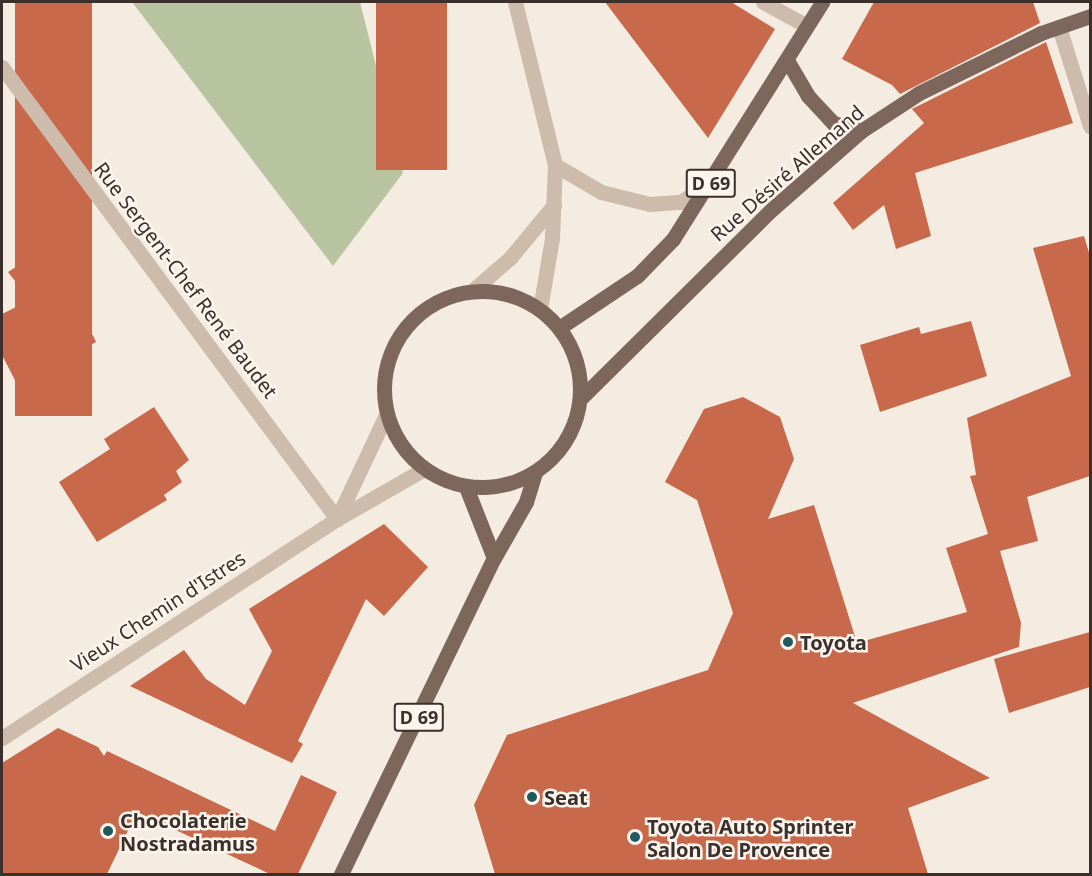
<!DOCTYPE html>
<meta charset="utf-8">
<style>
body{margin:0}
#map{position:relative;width:1092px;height:876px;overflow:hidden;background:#f4ebe1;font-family:"Noto Sans",sans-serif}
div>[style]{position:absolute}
.green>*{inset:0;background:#b8c4a0}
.building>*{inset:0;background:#c8694b;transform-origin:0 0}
.minor>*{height:15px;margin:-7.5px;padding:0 7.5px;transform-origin:7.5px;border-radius:7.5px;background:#cdbbac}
.primary>*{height:15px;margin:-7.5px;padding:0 7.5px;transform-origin:7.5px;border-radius:7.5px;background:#7d675c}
.primary>.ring{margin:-7.5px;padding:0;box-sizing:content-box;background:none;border:15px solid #7d675c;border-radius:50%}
.dots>*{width:16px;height:16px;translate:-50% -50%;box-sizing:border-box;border:3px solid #fbf5ee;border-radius:50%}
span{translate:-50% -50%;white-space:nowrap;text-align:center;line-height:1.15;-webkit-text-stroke:5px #fbf5ee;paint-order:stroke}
.shield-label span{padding:2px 4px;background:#fbf5ee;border:2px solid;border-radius:4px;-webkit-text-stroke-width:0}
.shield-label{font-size:18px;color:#3b302b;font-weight:700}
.street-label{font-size:20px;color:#3b302b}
.poi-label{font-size:20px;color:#3b302b;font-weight:700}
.left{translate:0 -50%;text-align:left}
.frame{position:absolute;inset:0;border:3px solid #3b302b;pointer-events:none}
</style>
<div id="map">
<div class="green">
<div style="clip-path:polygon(132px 2px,360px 2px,403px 173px,333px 266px)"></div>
</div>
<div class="building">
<div style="left:15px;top:2px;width:77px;height:414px"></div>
<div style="left:376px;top:2px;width:71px;height:168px"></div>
<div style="clip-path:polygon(605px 2px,731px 2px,775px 29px,708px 138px)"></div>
<div style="clip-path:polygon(874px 2px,1033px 2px,1040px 23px,900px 94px,892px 85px,842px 59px)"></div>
<div style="clip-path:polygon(1046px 42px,1073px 123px,915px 173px,931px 236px,896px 249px,884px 205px,853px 230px,833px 203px,924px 123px,912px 109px)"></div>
<div style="clip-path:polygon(1084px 236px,1090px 256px,1090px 476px,1027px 497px,1038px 541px,1000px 551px,1021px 623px,1019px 647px,853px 703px,990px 778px,908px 808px,928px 874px,495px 874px,474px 805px,507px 735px,708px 670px,733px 613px,697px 500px,665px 482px,704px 409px,743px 397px,780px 417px,794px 459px,768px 519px,814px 505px,857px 643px,967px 612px,946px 548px,988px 534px,970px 476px,976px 475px,967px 418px,1071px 376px,1033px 248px)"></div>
<div style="clip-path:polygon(59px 240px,80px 267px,65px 277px,96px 342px,18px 386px,2px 355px,2px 314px,30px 300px,8px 272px)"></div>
<div style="clip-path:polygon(971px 321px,987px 376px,880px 412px,860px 345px,919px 327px,921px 334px)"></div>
<div style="clip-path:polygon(154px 407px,189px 460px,176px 471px,182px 482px,164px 495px,167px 500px,97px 542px,59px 482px,110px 449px,104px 439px)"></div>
<div style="clip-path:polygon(384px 524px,428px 567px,384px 616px,366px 599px,298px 741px,303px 744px,292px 763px,130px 686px,184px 650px,206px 679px,245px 705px,272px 651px,249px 609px)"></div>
<div style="clip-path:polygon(1090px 632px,1090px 687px,1009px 713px,994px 659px)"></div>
<div style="clip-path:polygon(58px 728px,98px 747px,104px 756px,107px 751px,275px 831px,301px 775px,337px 792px,298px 874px,270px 874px,137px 812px,107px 874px,2px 874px,2px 763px)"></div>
</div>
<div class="minor">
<div style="left:515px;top:2px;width:168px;rotate:76.2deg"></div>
<div style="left:555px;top:165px;width:73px;rotate:92.4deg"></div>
<div style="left:552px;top:238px;width:72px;rotate:99.6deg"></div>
<div style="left:763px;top:2px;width:50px;rotate:28.6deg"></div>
<div style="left:1059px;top:27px;width:104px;rotate:72.6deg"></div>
<div style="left:2px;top:67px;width:563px;rotate:53.46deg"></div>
<div style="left:555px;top:165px;width:53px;rotate:30.4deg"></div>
<div style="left:601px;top:192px;width:50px;rotate:13.8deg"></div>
<div style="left:650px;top:204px;width:31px;rotate:-4deg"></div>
<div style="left:681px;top:202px;width:35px;rotate:-35deg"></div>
<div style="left:472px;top:291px;width:50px;rotate:-41deg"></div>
<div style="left:510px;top:258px;width:69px;rotate:-50.3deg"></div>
<div style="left:337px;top:519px;width:115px;rotate:-64.8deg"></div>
<div style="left:2px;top:738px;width:400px;rotate:-33.2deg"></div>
<div style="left:337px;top:519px;width:100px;rotate:-29.9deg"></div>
</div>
<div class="primary">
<div style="left:787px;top:60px;width:42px;rotate:59.7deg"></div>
<div style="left:808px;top:96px;width:37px;rotate:47deg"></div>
<div style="left:833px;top:123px;width:29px;rotate:16deg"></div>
<div class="ring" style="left:384px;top:291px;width:181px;height:181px"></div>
<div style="left:559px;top:328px;width:94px;rotate:-33.7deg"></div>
<div style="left:637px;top:276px;width:52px;rotate:-45.8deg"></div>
<div style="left:673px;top:239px;width:280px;rotate:-57.8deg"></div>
<div style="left:580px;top:399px;width:269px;rotate:-44.7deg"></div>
<div style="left:771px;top:210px;width:120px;rotate:-41.3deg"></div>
<div style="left:861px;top:131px;width:69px;rotate:-33.2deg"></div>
<div style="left:919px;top:93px;width:136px;rotate:-26.2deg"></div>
<div style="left:1041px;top:33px;width:52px;rotate:-19.1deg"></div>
<div style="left:466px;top:487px;width:76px;rotate:68.5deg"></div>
<div style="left:341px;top:874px;width:351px;rotate:-64.2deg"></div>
<div style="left:494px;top:558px;width:64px;rotate:-60.3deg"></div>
<div style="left:526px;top:502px;width:30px;rotate:-73deg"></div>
</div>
<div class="dots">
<div style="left:788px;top:642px;background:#1f5a5e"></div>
<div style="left:532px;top:797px;background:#1f5a5e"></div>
<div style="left:108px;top:831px;background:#1f5a5e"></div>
<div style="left:635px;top:837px;background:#1f5a5e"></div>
</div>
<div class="shield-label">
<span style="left:711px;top:183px">D 69</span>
<span style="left:419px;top:717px">D 69</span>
</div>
<div class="street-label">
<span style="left:787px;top:173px;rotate:-41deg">Rue Désiré Allemand</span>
<span style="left:186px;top:280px;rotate:53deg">Rue Sergent-Chef René Baudet</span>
<span style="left:158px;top:611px;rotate:-33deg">Vieux Chemin d'Istres</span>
</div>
<div class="poi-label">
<span class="left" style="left:800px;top:642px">Toyota</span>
<span class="left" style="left:544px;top:797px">Seat</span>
<span class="left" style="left:120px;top:832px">Chocolaterie<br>Nostradamus</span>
<span class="left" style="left:647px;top:838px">Toyota Auto Sprinter<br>Salon De Provence</span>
</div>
<div class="frame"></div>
</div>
